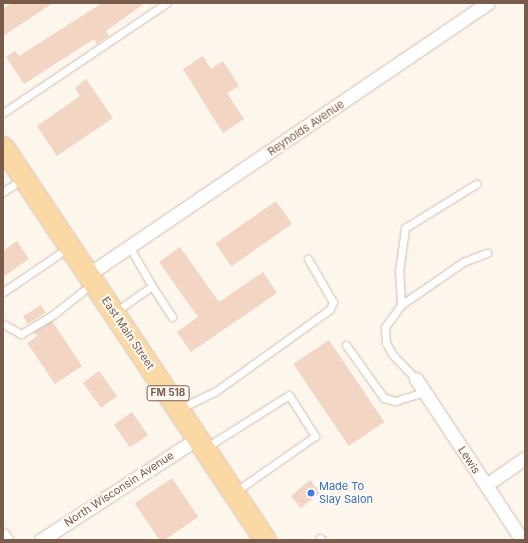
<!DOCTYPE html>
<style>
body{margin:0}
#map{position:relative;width:528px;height:543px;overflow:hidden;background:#fdf6ec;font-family:Inter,sans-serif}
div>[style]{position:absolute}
.building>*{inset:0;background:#f3d5c3;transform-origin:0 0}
.roads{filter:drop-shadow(0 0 1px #d1beb0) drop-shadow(0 0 1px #d1beb0)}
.service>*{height:7px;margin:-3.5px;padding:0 3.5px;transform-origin:3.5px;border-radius:3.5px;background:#fff}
.minor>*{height:13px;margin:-6.5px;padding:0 6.5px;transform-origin:6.5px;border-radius:6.5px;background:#fff}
.primary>*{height:21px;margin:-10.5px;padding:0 10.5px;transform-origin:10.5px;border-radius:10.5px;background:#fbd9a5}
.dots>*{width:11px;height:11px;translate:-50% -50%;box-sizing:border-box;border:2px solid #fffaf3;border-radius:50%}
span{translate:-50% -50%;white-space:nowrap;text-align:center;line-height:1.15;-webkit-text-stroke:4px #fffaf3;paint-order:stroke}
.shield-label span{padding:1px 3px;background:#fffaf3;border:1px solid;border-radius:3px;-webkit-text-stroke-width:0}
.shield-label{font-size:10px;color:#7a5c4d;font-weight:700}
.street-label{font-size:11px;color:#7a5c4d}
.shop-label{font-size:11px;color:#366cbe}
.left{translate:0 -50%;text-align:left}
.frame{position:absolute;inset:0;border:4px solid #7a5c4d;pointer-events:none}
</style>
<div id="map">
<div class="building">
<div style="clip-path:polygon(12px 3px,53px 3px,3px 36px,3px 9px)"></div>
<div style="clip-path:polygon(102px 3px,145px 3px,106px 31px,109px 36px,97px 44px,94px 39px,24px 84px,6px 57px,15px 51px,19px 56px)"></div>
<div style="clip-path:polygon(203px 56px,211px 69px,223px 61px,239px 86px,227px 93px,244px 119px,223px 133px,183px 69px)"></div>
<div style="clip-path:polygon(86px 79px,113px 118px,57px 156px,37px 126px,80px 96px,75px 88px)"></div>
<div style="left:276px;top:201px;width:28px;height:74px;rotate:55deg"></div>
<div style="clip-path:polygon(17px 241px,29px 259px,3px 277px,3px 251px)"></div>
<div style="clip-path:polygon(180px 247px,219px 302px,263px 272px,277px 293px,191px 352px,177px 332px,198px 317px,159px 262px)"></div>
<div style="left:41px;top:305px;width:9px;height:21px;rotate:58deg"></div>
<div style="clip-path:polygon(52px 321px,82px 366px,55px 384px,27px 343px,37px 336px,34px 332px)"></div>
<div style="left:329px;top:340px;width:99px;height:43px;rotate:56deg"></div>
<div style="left:99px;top:371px;width:31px;height:20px;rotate:54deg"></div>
<div style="left:132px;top:412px;width:28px;height:22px;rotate:55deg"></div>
<div style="left:172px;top:478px;width:47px;height:45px;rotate:56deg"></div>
<div style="left:310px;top:480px;width:16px;height:25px;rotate:50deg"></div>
</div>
<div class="roads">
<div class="service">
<div style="left:3px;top:113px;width:197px;rotate:-33.9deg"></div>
<div style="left:3px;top:192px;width:23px;rotate:-34deg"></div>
<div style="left:130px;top:248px;width:44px;rotate:59.9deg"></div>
<div style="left:3px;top:292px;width:78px;rotate:-34.1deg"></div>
<div style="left:401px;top:305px;width:33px;rotate:-93deg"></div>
<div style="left:399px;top:272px;width:44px;rotate:-82.2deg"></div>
<div style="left:405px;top:228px;width:84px;rotate:-31.8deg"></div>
<div style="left:115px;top:312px;width:45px;rotate:-35.1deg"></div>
<div style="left:152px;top:286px;width:37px;rotate:57deg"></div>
<div style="left:3px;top:324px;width:21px;rotate:29deg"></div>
<div style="left:21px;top:334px;width:39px;rotate:-31deg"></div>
<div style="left:54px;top:314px;width:48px;rotate:-38.3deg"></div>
<div style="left:346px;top:345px;width:65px;rotate:54.4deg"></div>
<div style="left:384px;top:398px;width:11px;rotate:15deg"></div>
<div style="left:395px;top:401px;width:31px;rotate:-17deg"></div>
<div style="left:416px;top:379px;width:33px;rotate:-134deg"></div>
<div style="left:393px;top:355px;width:14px;rotate:-120deg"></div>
<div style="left:386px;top:343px;width:16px;rotate:-94deg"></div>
<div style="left:385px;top:327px;width:27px;rotate:-54deg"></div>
<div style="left:401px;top:305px;width:75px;rotate:-34.7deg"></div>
<div style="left:463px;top:262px;width:26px;rotate:-21deg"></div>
<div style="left:179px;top:409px;width:41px;rotate:-25.9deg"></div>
<div style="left:216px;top:391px;width:140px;rotate:-35.7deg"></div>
<div style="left:330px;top:309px;width:8px;rotate:-67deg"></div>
<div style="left:333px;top:302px;width:50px;rotate:-120.2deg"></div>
<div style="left:205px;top:448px;width:99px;rotate:-32.2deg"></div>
<div style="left:289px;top:395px;width:49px;rotate:57.6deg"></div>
<div style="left:315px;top:436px;width:98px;rotate:145deg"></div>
<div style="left:320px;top:538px;width:3px;rotate:45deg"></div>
</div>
<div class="minor">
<div style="left:89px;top:274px;width:482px;rotate:-34.2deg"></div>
<div style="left:416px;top:379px;width:193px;rotate:56.6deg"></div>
<div style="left:486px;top:485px;width:47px;rotate:-34.7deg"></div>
<div style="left:3px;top:535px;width:6px;rotate:59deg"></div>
<div style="left:41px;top:540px;width:187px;rotate:-33deg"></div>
</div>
<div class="primary">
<div style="left:3px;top:147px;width:472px;rotate:56.3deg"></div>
</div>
</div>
<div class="dots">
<div style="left:311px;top:493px;background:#3f7fe0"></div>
</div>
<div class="shield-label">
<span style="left:168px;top:393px">FM 518</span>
</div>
<div class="street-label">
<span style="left:306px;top:128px;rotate:-34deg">Reynolds Avenue</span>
<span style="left:128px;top:333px;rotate:56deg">East Main Street</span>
<span style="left:469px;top:460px;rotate:57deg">Lewis</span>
<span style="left:119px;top:489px;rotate:-33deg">North Wisconsin Avenue</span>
</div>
<div class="shop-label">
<span class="left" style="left:319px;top:493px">Made To<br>Slay Salon</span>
</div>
<div class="frame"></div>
</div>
